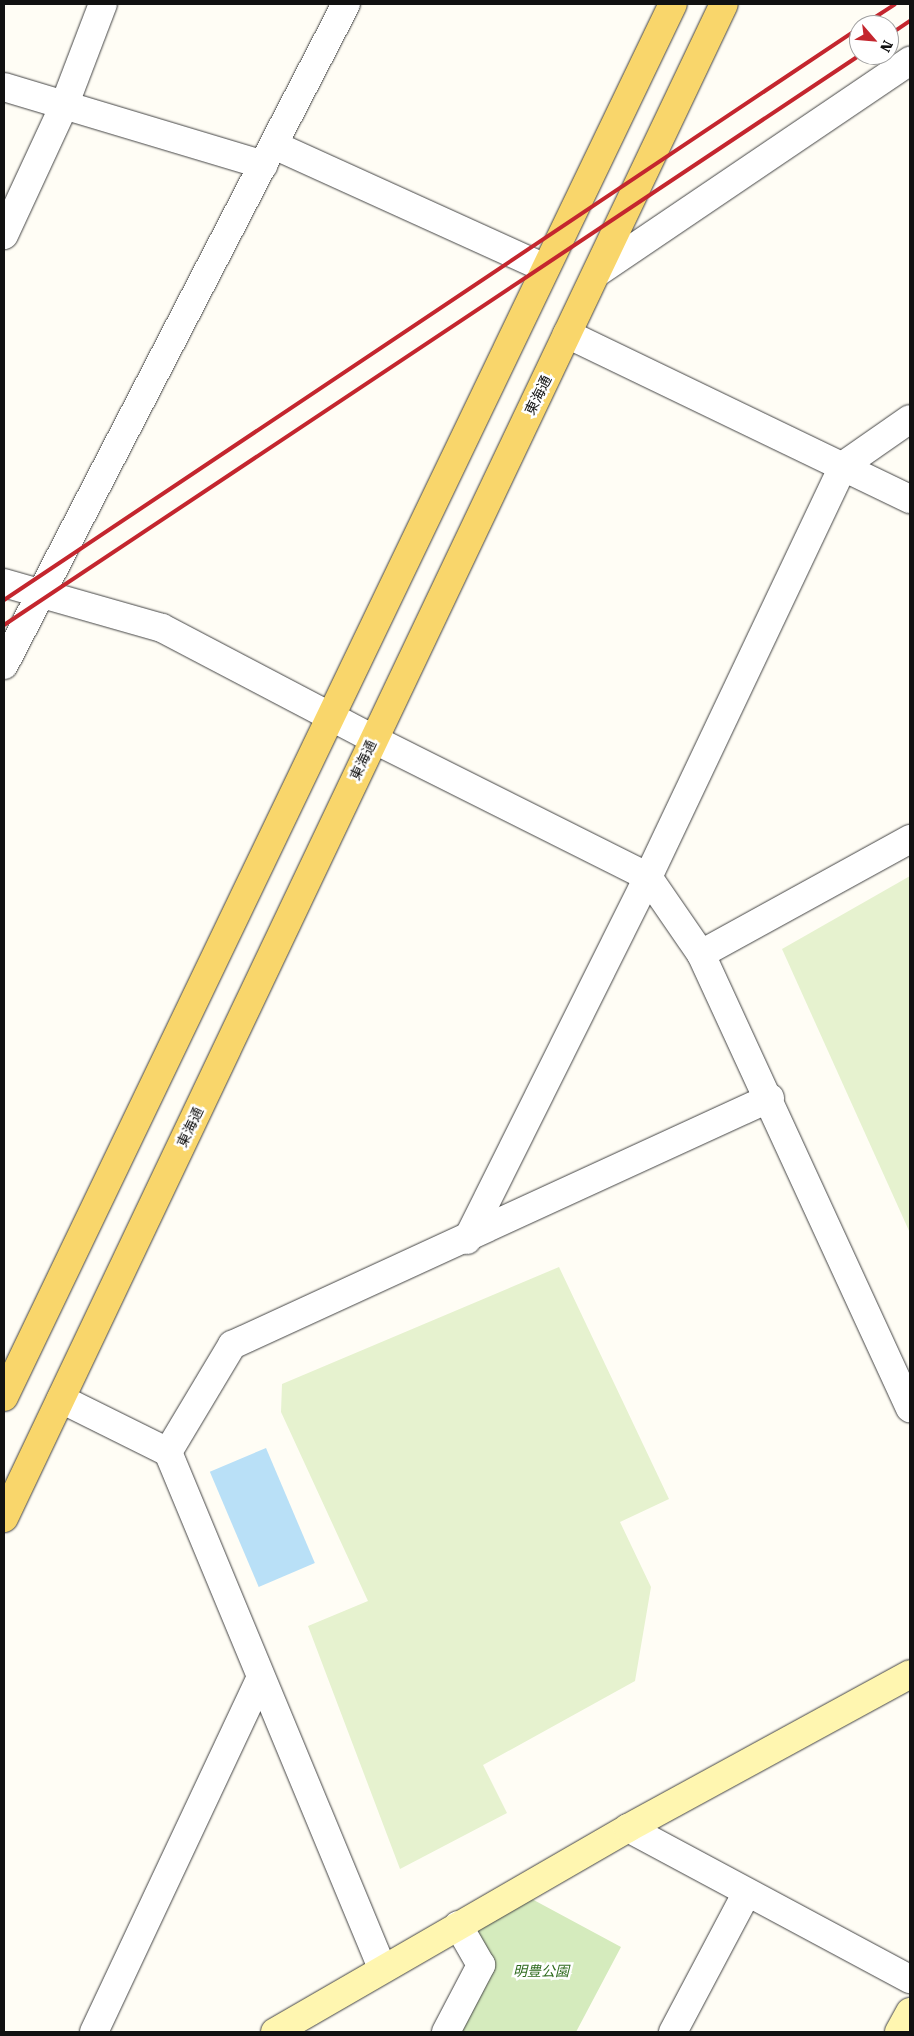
<!DOCTYPE html>
<meta charset="utf-8">
<style>
body{margin:0}
#map{position:relative;width:914px;height:2036px;overflow:hidden;background:#fffdf5;font-family:"Roboto Serif","Noto Sans JP",serif}
div>[style]{position:absolute}
.green>*{inset:0;background:#d5ebbd}
.pitch>*{inset:0;background:#e6f2cf}
.water>*{inset:0;background:#b9e0f7;transform-origin:0 0}
.roads{filter:drop-shadow(0 0 1px #444) drop-shadow(0 0 1px #444)}
.street>*{height:28px;margin:-14px;padding:0 14px;transform-origin:14px;border-radius:14px;background:#fff}
.secondary>*{height:28px;margin:-14px;padding:0 14px;transform-origin:14px;border-radius:14px;background:#fff6b0}
.primary>*{height:28px;margin:-14px;padding:0 14px;transform-origin:14px;border-radius:14px;background:#f9d66b}
.rail>*{height:4px;margin:-2px;padding:0 2px;transform-origin:2px;border-radius:2px;background:#c4262e}
span{translate:-50% -50%;white-space:nowrap;text-align:center;line-height:1.15;-webkit-text-stroke:5px #fff;paint-order:stroke}
.street-label{font-size:14px;color:#111}
.park-label{font-size:14px;color:#2f6b1f;font-style:italic}
.frame{position:absolute;inset:0;border:5px solid #111;pointer-events:none}
.north{position:absolute;left:849px;top:15px;width:50px;height:50px;box-sizing:border-box;background:#fff;border:1px solid #a0a0a0;border-radius:50%;rotate:117deg;font-size:14px;font-weight:700;line-height:20px;text-align:center;color:#111}
.north::after{content:'';display:block;margin:auto;width:18px;height:22px;background:#c4262e;clip-path:polygon(50% 0,100% 100%,50% 72%,0 100%)}
</style>
<div id="map">
<div class="green">
<div style="clip-path:polygon(517px 1891px,621px 1947px,576px 2032px,446px 2032px,481px 1965px,458px 1925px)"></div>
</div>
<div class="pitch">
<div style="clip-path:polygon(910px 876px,910px 1233px,782px 949px)"></div>
<div style="clip-path:polygon(559px 1267px,669px 1499px,620px 1522px,651px 1587px,635px 1681px,483px 1765px,507px 1813px,400px 1869px,308px 1626px,368px 1601px,281px 1412px,282px 1384px)"></div>
</div>
<div class="water">
<div style="left:266px;top:1448px;width:125px;height:61px;rotate:67deg"></div>
</div>
<div class="roads">
<div class="street">
<div style="left:4px;top:87px;width:271px;rotate:16.7deg"></div>
<div style="left:274px;top:145px;width:298px;rotate:24.4deg"></div>
<div style="left:4px;top:235px;width:142px;rotate:-65.1deg"></div>
<div style="left:64px;top:106px;width:109px;rotate:-69.1deg"></div>
<div style="left:598px;top:272px;width:377px;rotate:-34.1deg"></div>
<div style="left:567px;top:334px;width:381px;rotate:25.7deg"></div>
<div style="left:4px;top:583px;width:164px;rotate:15.9deg"></div>
<div style="left:162px;top:628px;width:238px;rotate:27.7deg"></div>
<div style="left:373px;top:739px;width:308px;rotate:26.6deg"></div>
<div style="left:648px;top:877px;width:93px;rotate:55.5deg"></div>
<div style="left:701px;top:954px;width:500px;rotate:65.3deg"></div>
<div style="left:4px;top:665px;width:744px;rotate:-62.64deg"></div>
<div style="left:701px;top:954px;width:239px;rotate:-28.8deg"></div>
<div style="left:467px;top:1240px;width:406px;rotate:-63.5deg"></div>
<div style="left:648px;top:877px;width:456px;rotate:-64.6deg"></div>
<div style="left:844px;top:465px;width:80px;rotate:-34.9deg"></div>
<div style="left:61px;top:1399px;width:119px;rotate:26.4deg"></div>
<div style="left:168px;top:1452px;width:559px;rotate:67.47deg"></div>
<div style="left:168px;top:1452px;width:125px;rotate:-59.1deg"></div>
<div style="left:232px;top:1345px;width:592px;rotate:-24.66deg"></div>
<div style="left:628px;top:1828px;width:320px;rotate:28.2deg"></div>
<div style="left:94px;top:2032px;width:389px;rotate:-64.8deg"></div>
<div style="left:446px;top:2032px;width:76px;rotate:-62.4deg"></div>
<div style="left:481px;top:1965px;width:46px;rotate:-119.9deg"></div>
<div style="left:673px;top:2032px;width:156px;rotate:-62.1deg"></div>
</div>
<div class="secondary">
<div style="left:275px;top:2032px;width:408px;rotate:-30deg"></div>
<div style="left:628px;top:1828px;width:321px;rotate:-28.6deg"></div>
<div style="left:899px;top:2032px;width:23px;rotate:-61deg"></div>
</div>
<div class="primary">
<div style="left:4px;top:1397px;width:1545px;rotate:-64.35deg"></div>
<div style="left:4px;top:1518px;width:1676px;rotate:-64.57deg"></div>
</div>
</div>
<div class="rail">
<div style="left:863px;top:25px;width:38px;rotate:-33deg"></div>
<div style="left:889px;top:35px;width:25px;rotate:-34deg"></div>
<div style="left:4px;top:600px;width:1029px;rotate:-33.78deg"></div>
<div style="left:4px;top:625px;width:1028px;rotate:-33.66deg"></div>
</div>
<div class="street-label">
<span style="left:538px;top:395px;rotate:-64deg">東海通</span>
<span style="left:363px;top:760px;rotate:-65deg">東海通</span>
<span style="left:190px;top:1127px;rotate:-65deg">東海通</span>
</div>
<div class="park-label">
<span style="left:541px;top:1971px">明豊公園</span>
</div>
<div class="frame"></div>
<div class="north">N</div>
</div>
